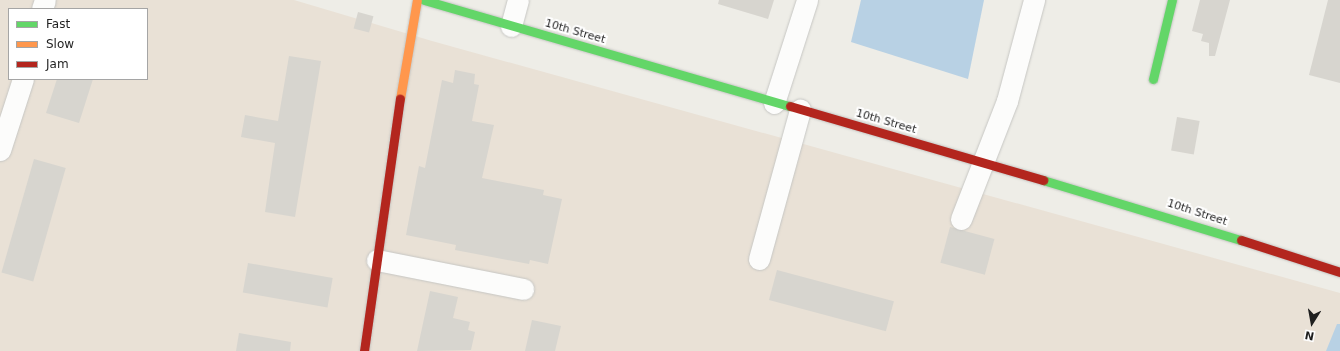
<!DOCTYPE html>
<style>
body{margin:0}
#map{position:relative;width:1340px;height:351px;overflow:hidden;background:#eeede7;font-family:"DejaVu Sans",sans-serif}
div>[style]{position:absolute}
.military>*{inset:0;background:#e9e1d6}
.water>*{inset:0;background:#b8d1e4}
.building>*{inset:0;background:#d7d5cf;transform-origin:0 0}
.roads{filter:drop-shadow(0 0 1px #c6c6c3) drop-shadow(0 0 1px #c6c6c3)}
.street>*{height:21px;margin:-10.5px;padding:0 10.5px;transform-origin:10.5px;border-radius:10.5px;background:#fcfcfb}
.fast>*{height:9px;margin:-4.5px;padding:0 4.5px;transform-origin:4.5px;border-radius:4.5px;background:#63d668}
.slow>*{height:9px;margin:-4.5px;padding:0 4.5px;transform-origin:4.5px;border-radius:4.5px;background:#ff974d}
.jam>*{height:9px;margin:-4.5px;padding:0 4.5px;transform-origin:4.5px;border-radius:4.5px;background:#b3261e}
span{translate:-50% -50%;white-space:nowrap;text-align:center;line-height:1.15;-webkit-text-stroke:4px #fff;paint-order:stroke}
.street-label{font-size:11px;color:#1f1f1f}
.legend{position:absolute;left:8px;top:8px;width:140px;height:72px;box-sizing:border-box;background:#fff;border:1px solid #a5a5a5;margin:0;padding:5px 7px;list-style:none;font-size:12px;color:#1f1f1f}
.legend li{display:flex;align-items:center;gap:8px;height:20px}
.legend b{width:20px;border:1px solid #a5a5a5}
.north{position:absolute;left:1292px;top:303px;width:40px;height:40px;-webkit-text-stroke:3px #fff;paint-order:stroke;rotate:191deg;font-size:11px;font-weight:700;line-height:16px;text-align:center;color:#1f1f1f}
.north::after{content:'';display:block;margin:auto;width:14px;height:18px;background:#1f1f1f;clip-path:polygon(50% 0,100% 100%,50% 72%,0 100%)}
</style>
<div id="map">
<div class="military">
<div style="clip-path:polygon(evenodd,0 0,294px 0,432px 41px,1340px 293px,1340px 351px,0 351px,0 0,9px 9px,147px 9px,147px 79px,9px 79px,9px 9px)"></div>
</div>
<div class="water">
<div style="clip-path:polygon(861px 0,984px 0,968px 79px,851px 42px)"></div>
<div style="clip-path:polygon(1337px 324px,1340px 324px,1340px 351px,1326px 351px)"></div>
</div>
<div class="building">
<div style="clip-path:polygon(719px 0,774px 0,768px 19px,718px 4px)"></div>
<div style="clip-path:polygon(1200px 0,1230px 0,1215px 56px,1209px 56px,1209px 43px,1201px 41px,1203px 34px,1192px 31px)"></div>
<div style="clip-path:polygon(1328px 0,1340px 0,1340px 83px,1309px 75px)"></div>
<div style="left:358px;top:12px;width:16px;height:17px;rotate:15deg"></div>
<div style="clip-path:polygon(289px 56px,321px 61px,295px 217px,265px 212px,275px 143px,241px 137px,245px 115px,278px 121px)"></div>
<div style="clip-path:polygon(455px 70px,475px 74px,474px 84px,479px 85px,472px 121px,494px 125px,482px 178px,544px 190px,543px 195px,562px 199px,548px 264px,530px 260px,529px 264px,455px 250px,456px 245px,406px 235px,419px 166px,425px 168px,442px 80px,453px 83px)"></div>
<div style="clip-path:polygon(57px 79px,93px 79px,79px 123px,46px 113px)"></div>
<div style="left:1177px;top:117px;width:23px;height:34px;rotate:10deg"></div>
<div style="left:34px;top:159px;width:33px;height:118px;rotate:16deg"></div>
<div style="left:950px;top:227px;width:46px;height:37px;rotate:15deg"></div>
<div style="left:248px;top:263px;width:86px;height:30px;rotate:10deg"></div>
<div style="left:777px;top:270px;width:121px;height:31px;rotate:15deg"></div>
<div style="clip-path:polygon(430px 291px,458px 297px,453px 318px,470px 322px,468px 330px,475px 332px,471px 350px,417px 351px)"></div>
<div style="clip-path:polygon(532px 320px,561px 326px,555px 351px,525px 351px)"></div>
<div style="clip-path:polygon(239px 333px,291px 342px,290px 351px,236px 351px)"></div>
</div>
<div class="roads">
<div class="street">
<div style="left:42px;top:9px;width:9px;rotate:-72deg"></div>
<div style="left:511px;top:26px;width:27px;rotate:-75deg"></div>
<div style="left:774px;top:103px;width:108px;rotate:-72.2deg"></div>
<div style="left:0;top:150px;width:75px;rotate:-72.1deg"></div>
<div style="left:961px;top:219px;width:127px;rotate:-68.7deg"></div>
<div style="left:1007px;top:101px;width:105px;rotate:-75deg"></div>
<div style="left:759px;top:259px;width:155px;rotate:-74.6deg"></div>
<div style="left:377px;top:260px;width:149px;rotate:11.2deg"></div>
</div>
<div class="fast">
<div style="left:424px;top:0;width:381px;rotate:16.2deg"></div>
<div style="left:1153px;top:79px;width:81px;rotate:-76.5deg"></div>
<div style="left:1043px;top:180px;width:207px;rotate:16.9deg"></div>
</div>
<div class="slow">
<div style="left:400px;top:99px;width:100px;rotate:-80.3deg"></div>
</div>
<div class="jam">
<div style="left:790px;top:106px;width:264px;rotate:16.3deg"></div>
<div style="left:1241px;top:240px;width:104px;rotate:17.9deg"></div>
<div style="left:364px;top:351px;width:255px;rotate:-81.9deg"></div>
</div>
</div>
<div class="street-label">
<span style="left:575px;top:32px;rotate:16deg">10th Street</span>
<span style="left:886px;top:122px;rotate:16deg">10th Street</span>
<span style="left:1197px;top:213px;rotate:18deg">10th Street</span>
</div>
<ul class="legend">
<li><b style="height:5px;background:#63d668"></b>Fast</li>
<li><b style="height:5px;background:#ff974d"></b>Slow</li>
<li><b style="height:5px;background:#b3261e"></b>Jam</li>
</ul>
<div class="north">N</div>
</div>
